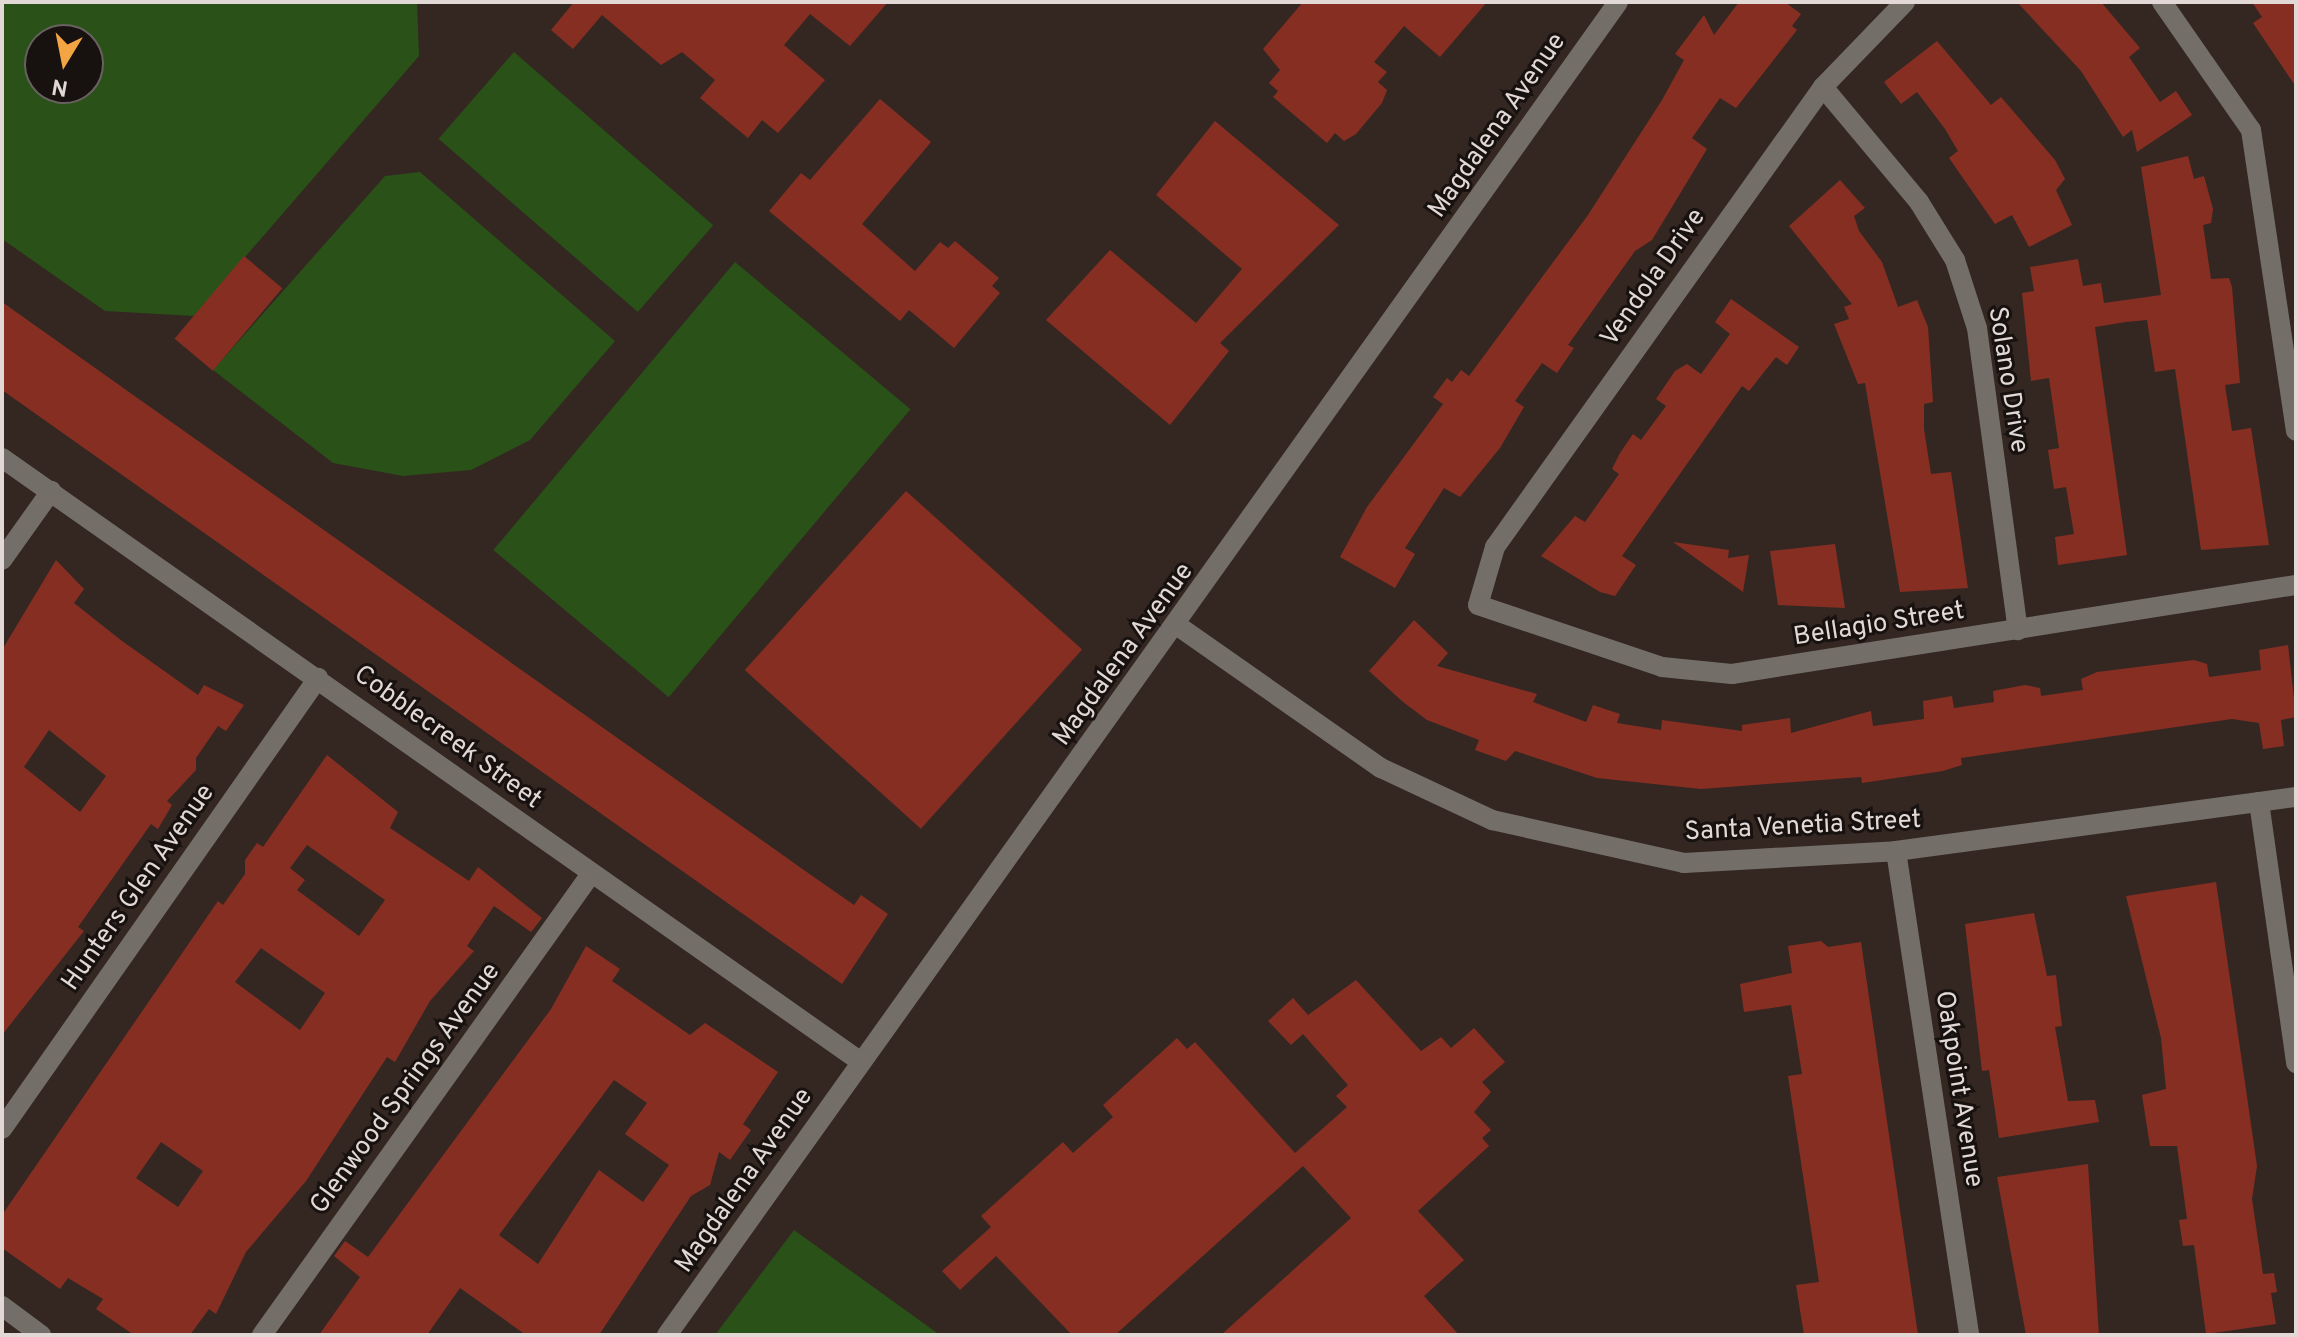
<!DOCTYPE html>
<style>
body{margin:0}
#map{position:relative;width:2298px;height:1337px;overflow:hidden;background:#342722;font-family:Overpass,sans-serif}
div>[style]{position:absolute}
.green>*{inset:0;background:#295118;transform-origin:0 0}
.building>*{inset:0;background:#872e23;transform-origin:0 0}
.minor>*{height:20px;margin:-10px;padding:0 10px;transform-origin:10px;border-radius:10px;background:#746e69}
span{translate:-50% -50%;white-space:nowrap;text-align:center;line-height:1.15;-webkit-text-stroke:6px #17110f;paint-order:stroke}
.street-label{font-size:26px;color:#e2d9d6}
.frame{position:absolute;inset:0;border:4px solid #e2d9d6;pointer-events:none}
.north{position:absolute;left:24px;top:24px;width:80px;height:80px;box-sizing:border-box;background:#17110f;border:2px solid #68615f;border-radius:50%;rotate:190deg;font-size:22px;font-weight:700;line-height:32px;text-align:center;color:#e2d9d6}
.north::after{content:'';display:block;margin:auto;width:28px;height:36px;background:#f3a443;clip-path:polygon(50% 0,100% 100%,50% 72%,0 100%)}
</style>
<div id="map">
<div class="green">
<div style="clip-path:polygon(evenodd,2px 2px,417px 2px,419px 56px,194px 316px,105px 311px,2px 239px,2px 2px,40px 40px,88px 40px,88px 88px,40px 88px,40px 40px)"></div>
<div style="left:514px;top:52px;width:264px;height:115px;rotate:41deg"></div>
<div style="clip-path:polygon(420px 172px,615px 341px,530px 440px,471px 470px,403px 476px,333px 463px,213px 370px,385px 176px)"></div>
<div style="left:735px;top:262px;width:229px;height:376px;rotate:40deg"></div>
<div style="clip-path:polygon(794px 1230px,940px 1335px,715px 1335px)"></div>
</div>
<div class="building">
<div style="clip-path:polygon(574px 2px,888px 2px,850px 46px,810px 14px,784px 45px,825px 80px,778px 133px,762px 120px,748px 138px,700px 98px,715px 80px,682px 52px,661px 65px,602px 15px,573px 49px,551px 30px)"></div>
<div style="clip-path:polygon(1303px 2px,1487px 2px,1440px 57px,1404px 26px,1374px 62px,1387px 72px,1378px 82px,1387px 90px,1382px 103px,1356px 134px,1344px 141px,1335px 133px,1327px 143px,1273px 97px,1278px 91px,1269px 83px,1280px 70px,1263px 49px)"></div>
<div style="clip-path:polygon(1739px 2px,1785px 2px,1801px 14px,1792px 26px,1797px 30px,1736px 108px,1720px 98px,1692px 138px,1707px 149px,1652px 240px,1635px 251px,1568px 345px,1574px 348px,1557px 373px,1542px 363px,1515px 401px,1524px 407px,1500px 448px,1460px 497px,1444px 488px,1405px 548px,1415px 554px,1395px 588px,1340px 557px,1367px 507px,1443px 404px,1433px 397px,1447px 378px,1452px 382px,1461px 370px,1469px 376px,1588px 215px,1662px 100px,1684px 60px,1675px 54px,1704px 15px,1714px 35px)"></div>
<div style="clip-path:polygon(2017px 2px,2101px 2px,2140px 48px,2129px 57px,2160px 102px,2176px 91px,2192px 115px,2137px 152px,2132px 130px,2123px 137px,2081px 71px)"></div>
<div style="clip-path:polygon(2252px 2px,2296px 2px,2296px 87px,2253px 23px,2262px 17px)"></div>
<div style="clip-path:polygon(1937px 41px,1991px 105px,2001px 97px,2055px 160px,2065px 179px,2056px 190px,2072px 225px,2029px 247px,2012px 215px,1995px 224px,1949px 158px,1958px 151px,1945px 129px,1917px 92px,1901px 104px,1884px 82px)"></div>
<div style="clip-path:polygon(880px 99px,931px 142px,862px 224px,915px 271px,940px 242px,948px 248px,955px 241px,999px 278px,992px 286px,1000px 293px,954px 348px,909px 310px,900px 321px,769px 211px,801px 173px,810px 180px)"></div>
<div style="clip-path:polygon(1215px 121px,1339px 225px,1220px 343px,1229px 351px,1170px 425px,1046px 320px,1110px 250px,1196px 323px,1242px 269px,1156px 195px)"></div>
<div style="clip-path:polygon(2188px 156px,2194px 179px,2204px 176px,2213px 209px,2211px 223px,2203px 225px,2211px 279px,2229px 278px,2232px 287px,2240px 383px,2225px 385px,2232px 431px,2251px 428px,2269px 545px,2201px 550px,2175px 369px,2155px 372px,2147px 320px,2126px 322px,2095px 327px,2127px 555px,2058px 565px,2055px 537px,2074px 534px,2066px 487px,2054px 489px,2048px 450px,2059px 448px,2049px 378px,2031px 381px,2022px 293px,2034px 291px,2030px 267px,2078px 259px,2083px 286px,2101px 283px,2104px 303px,2161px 295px,2141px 167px)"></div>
<div style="clip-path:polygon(1840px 180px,1865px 208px,1854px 216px,1859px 231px,1882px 262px,1898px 307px,1917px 300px,1928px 327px,1933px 402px,1924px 404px,1924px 429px,1931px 474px,1951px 472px,1968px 588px,1900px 592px,1865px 383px,1858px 384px,1834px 324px,1849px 319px,1844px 307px,1852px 304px,1789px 226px)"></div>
<div style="left:244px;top:256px;width:50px;height:108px;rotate:40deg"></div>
<div style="clip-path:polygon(1731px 299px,1799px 347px,1787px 365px,1776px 357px,1749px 391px,1742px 386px,1622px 556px,1636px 565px,1615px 596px,1600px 592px,1541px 556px,1575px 516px,1585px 522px,1619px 474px,1612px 469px,1620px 453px,1633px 434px,1641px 440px,1666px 406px,1656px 399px,1675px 371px,1687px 364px,1701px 374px,1730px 334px,1715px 322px)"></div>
<div style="clip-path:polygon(2px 302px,801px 868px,854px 905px,861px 895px,888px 914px,842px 984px,2px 390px)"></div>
<div style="left:906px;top:491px;width:237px;height:241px;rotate:42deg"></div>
<div style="clip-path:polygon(1673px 542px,1729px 550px,1728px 558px,1749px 555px,1743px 592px)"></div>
<div style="clip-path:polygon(1835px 544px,1845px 608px,1778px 605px,1770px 551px)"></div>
<div style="clip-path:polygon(evenodd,56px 560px,84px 589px,74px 603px,122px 641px,198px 695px,204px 685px,244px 705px,226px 731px,218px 726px,196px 758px,196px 770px,167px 801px,172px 805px,158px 829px,151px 824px,78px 927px,84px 931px,2px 1035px,2px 650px,56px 560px,49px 730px,106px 776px,80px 812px,24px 767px,49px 730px)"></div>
<div style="clip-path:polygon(1414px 620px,1448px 653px,1437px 666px,1537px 694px,1533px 702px,1586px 722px,1593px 705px,1620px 714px,1617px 723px,1661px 730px,1662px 720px,1742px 731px,1742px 725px,1790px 718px,1791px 733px,1871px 711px,1873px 726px,1924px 719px,1923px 701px,1952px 696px,1954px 708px,1994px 702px,1993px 691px,2025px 685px,2040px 688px,2041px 696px,2083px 690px,2081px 679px,2097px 672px,2194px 660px,2207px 664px,2209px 677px,2261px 670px,2259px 650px,2288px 645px,2296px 717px,2281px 720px,2284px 746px,2263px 749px,2259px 723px,2232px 719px,1961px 758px,1962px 765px,1943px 771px,1862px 783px,1861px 777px,1701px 789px,1597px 778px,1515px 751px,1506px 761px,1475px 750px,1479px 740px,1427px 720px,1403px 702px,1369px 671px)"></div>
<div style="clip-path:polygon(evenodd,327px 755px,398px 812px,390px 828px,469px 881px,478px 867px,542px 918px,531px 932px,494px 906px,467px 946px,474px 951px,430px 1001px,395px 1062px,387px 1057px,306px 1181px,246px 1252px,216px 1314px,209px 1309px,190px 1335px,134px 1335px,96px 1309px,103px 1299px,68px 1278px,60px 1289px,2px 1248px,2px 1215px,218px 901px,223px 905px,245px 874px,245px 860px,257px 843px,263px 847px,327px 755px,307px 845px,385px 900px,359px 936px,297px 890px,305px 880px,290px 868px,307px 845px,327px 755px,261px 948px,325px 993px,300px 1030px,235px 982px,261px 948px,327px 755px,161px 1142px,203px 1171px,178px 1207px,136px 1178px,161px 1142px)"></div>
<div style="clip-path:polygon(2216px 882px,2257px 1166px,2252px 1199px,2263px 1274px,2274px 1273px,2277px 1292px,2271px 1293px,2276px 1324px,2206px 1334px,2194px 1245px,2183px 1246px,2179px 1220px,2187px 1219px,2177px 1146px,2150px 1146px,2142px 1095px,2166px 1089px,2161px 1038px,2126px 896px)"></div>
<div style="clip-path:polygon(2034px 913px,2047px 976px,2056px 975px,2062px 1026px,2055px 1027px,2068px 1101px,2095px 1100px,2099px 1122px,1999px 1138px,1989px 1070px,1982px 1071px,1965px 924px)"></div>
<div style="clip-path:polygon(1821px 941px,1828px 947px,1861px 942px,1918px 1335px,1804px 1335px,1796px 1285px,1819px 1282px,1788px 1076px,1802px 1074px,1791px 1005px,1744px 1012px,1740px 984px,1792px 973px,1788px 946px)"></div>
<div style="clip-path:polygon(evenodd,586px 946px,620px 969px,612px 981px,690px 1035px,705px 1023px,778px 1072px,743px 1124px,751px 1130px,730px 1160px,719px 1152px,710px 1185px,691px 1196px,599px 1335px,526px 1335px,460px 1288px,427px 1335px,319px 1335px,360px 1277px,334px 1256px,345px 1241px,368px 1257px,551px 1009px,586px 946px,614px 1080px,647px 1103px,625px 1134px,669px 1165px,643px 1202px,599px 1170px,538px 1264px,499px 1235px,614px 1080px)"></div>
<div style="clip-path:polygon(1356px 980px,1421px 1051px,1441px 1037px,1451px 1048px,1474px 1028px,1505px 1062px,1482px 1082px,1491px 1092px,1474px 1112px,1491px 1130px,1482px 1138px,1489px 1146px,1418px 1211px,1464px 1260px,1424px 1296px,1459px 1335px,1221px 1335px,1351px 1218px,1303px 1166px,1115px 1335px,1072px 1335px,996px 1256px,960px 1290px,942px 1271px,991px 1227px,981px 1216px,1063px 1142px,1073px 1153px,1113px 1117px,1103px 1105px,1177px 1038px,1187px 1049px,1195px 1042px,1295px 1153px,1347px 1107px,1336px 1096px,1348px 1085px,1303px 1034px,1291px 1045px,1268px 1021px,1293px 998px,1308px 1015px)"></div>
<div style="clip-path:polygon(2088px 1164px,2099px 1335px,2026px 1335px,1997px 1177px)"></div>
</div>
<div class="minor">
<div style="left:1905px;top:2px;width:118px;rotate:134deg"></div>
<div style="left:1823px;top:87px;width:565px;rotate:125.49deg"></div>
<div style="left:1495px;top:547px;width:60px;rotate:106.3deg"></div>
<div style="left:1478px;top:605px;width:194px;rotate:18.6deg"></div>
<div style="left:1662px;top:667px;width:70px;rotate:5.7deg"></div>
<div style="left:1732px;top:674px;width:571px;rotate:-8.97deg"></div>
<div style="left:2162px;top:2px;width:156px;rotate:55.2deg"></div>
<div style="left:2251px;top:130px;width:304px;rotate:81.5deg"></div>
<div style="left:1823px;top:87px;width:150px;rotate:50.1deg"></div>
<div style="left:1919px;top:202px;width:68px;rotate:58.2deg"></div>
<div style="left:1955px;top:260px;width:71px;rotate:72.1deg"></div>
<div style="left:1977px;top:328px;width:305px;rotate:82.3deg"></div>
<div style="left:2px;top:458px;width:1050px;rotate:35.11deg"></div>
<div style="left:2px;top:560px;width:85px;rotate:-54.6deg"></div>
<div style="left:1178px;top:626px;width:248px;rotate:35deg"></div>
<div style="left:1381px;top:768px;width:123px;rotate:25.1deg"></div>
<div style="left:1492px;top:820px;width:197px;rotate:12.6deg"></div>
<div style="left:1684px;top:863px;width:212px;rotate:-3.2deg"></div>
<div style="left:1896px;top:851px;width:404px;rotate:-7.7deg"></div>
<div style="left:2259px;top:802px;width:264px;rotate:81.9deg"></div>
<div style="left:1896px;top:851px;width:489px;rotate:81.4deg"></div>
<div style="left:2px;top:1129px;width:551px;rotate:-54.98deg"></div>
<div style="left:2px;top:1306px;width:49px;rotate:36.6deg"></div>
<div style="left:262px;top:1335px;width:566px;rotate:-54.49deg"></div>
<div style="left:667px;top:1335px;width:1637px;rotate:-54.49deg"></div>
</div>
<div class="street-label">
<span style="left:1498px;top:126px;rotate:-55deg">Magdalena Avenue</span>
<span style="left:1654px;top:278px;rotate:-55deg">Vendola Drive</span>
<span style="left:2007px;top:380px;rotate:81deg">Solano Drive</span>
<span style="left:1879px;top:625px;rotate:-9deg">Bellagio Street</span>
<span style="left:1124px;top:655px;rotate:-54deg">Magdalena Avenue</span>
<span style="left:447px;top:738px;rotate:36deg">Cobblecreek Street</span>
<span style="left:1803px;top:827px;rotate:-3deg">Santa Venetia Street</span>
<span style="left:139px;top:888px;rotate:-55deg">Hunters Glen Avenue</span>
<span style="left:406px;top:1089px;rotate:-54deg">Glenwood Springs Avenue</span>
<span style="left:1958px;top:1089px;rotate:81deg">Oakpoint Avenue</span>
<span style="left:745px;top:1181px;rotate:-55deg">Magdalena Avenue</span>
</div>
<div class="frame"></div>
<div class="north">N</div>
</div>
